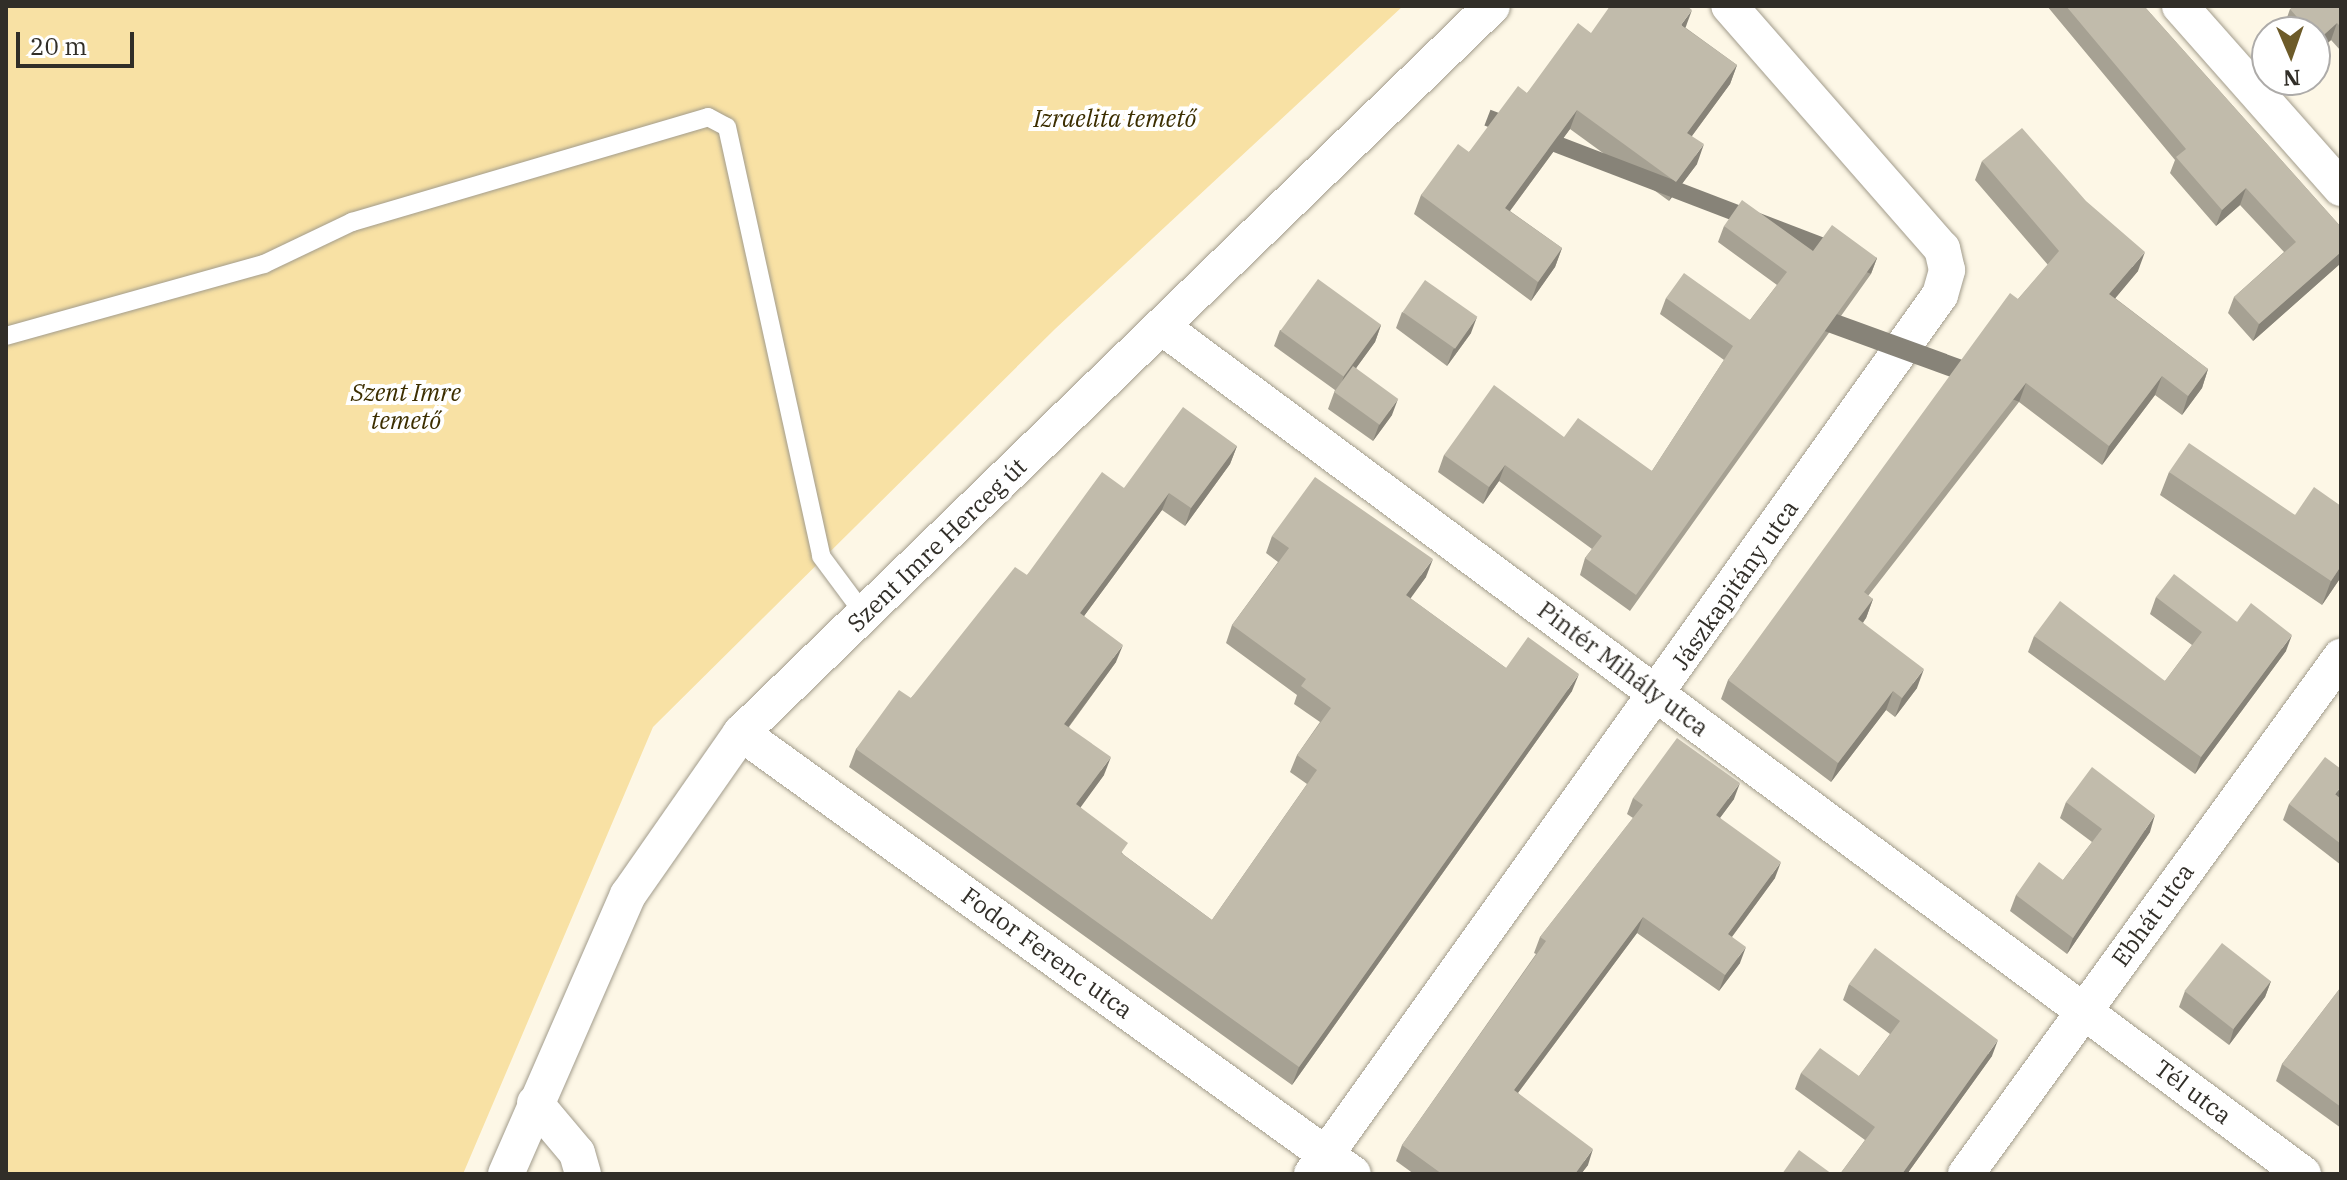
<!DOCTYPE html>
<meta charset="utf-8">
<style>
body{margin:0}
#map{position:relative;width:2347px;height:1180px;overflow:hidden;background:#fdf7e6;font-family:"IBM Plex Serif",serif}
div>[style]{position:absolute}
.green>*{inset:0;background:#f8e1a4}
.roads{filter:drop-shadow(0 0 2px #a29c8c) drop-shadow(0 0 2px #a29c8c)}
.service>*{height:18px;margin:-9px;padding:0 9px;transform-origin:9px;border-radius:9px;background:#fff}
.minor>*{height:36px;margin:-18px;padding:0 18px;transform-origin:18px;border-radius:18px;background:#fff}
.wall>*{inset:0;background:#a6a193}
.shaded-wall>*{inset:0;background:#878378;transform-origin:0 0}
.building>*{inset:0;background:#c1bbab;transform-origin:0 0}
span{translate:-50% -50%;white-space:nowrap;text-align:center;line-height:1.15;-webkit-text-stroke:8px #fff;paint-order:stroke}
.park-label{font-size:24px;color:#3c2e00;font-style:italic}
.street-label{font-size:24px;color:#312e28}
.frame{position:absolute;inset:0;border:8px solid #312e28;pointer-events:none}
.north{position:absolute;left:2251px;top:16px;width:80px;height:80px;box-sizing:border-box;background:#fff;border:2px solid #adaba9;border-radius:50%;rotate:178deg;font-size:22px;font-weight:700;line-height:32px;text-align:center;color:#312e28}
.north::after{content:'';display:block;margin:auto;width:28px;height:36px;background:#6d5b29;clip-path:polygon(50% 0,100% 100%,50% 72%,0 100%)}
.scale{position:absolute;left:16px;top:32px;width:118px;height:36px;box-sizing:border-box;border:4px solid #312e28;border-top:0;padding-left:10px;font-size:24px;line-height:28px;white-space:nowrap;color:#312e28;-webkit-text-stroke:6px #fff;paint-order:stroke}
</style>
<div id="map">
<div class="green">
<div style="clip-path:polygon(6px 6px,1403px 6px,1055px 329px,653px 727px,463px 1174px,6px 1174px)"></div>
</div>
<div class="roads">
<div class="service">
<div style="left:6px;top:336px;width:268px;rotate:-15.6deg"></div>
<div style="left:264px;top:264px;width:98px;rotate:-25.5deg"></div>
<div style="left:352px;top:222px;width:371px;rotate:-16.4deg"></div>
<div style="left:708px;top:117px;width:21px;rotate:28deg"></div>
<div style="left:727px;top:127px;width:439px;rotate:77.6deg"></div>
<div style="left:821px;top:556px;width:72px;rotate:53.4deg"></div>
</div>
<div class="minor">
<div style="left:2180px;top:6px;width:243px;rotate:48.5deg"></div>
<div style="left:1162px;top:327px;width:1421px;rotate:36.59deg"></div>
<div style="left:741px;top:733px;width:754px;rotate:35.78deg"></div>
<div style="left:535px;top:1103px;width:65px;rotate:50deg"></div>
<div style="left:577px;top:1153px;width:22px;rotate:74deg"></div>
<div style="left:506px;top:1174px;width:305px;rotate:-66.4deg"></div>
<div style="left:628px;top:895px;width:198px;rotate:-55.1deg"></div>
<div style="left:741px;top:733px;width:1045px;rotate:-44.07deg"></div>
<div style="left:1312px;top:1174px;width:1080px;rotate:-54.46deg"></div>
<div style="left:1940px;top:295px;width:26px;rotate:-74deg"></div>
<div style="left:1947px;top:270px;width:22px;rotate:-103deg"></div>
<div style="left:1942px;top:249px;width:323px;rotate:-131.2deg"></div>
<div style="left:1966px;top:1174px;width:639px;rotate:-54.05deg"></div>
</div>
</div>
<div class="wall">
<div style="clip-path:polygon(2047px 6px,2144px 6px,2341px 227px,2341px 263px,2253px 341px,2228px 313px,2234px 297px,2284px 252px,2240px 205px,2216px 226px,2170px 173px,2175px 160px)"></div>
<div style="clip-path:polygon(2341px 6px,2341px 51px,2331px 40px,2315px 54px,2315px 32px,2290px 32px,2284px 26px,2290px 9px)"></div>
<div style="clip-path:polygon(1686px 28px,1737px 65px,1730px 84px,1692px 136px,1697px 164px,1669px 201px,1570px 129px,1510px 211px,1562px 248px,1555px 267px,1531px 301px,1414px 214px,1421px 195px,1469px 152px,1527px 93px,1591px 33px)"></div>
<div style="clip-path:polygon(1982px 161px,2138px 271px,2115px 298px,2208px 369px,2202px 388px,2182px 415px,2155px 395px,2102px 465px,2019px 402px,1868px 596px,1873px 599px,1866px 618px,1863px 623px,1917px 688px,1895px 717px,1886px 710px,1831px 782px,1721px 699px,1728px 680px,2018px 299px,2048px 265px,1975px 180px)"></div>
<div style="clip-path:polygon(1724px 226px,1813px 251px,1877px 258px,1871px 274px,1630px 611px,1580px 575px,1585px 558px,1592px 549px,1499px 481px,1483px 504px,1438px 472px,1444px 455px,1564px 437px,1652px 471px,1724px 360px,1660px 314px,1666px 298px,1750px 320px,1777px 285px,1718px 242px)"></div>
<div style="clip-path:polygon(1402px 312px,1471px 333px,1447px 366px,1396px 328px)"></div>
<div style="clip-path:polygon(1381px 325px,1375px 342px,1356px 368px,1392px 415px,1373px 441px,1328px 409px,1335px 390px,1274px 346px,1280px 330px)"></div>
<div style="clip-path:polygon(1237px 446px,1230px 464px,1185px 526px,1162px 510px,1084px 616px,1116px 662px,1069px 727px,1104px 775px,1080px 807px,1124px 855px,1212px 920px,1307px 784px,1290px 772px,1297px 755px,1320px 722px,1294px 704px,1297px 695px,1226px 643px,1232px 625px,1278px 562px,1266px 553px,1272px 536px,1426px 577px,1410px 598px,1506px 668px,1572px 691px,1292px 1085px,849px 767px,856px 749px,911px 698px,1027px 575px,1124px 488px)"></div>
<div style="clip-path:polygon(2169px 472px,2295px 515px,2341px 506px,2341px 577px,2322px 605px,2160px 495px)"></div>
<div style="clip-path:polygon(2156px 597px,2237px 622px,2286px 651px,2195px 774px,2028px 652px,2034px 636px,2165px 681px,2192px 645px,2150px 614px)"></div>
<div style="clip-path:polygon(1633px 798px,1734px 799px,1720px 818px,1775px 878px,1732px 937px,1740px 963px,1719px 991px,1637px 933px,1518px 1093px,1588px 1165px,1581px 1174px,1414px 1174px,1396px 1161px,1402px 1145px,1536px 954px,1534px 953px,1540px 937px,1633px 818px,1627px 814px)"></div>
<div style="clip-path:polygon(2339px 798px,2341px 799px,2341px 865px,2283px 820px,2289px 804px)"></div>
<div style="clip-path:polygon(2066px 802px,2150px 832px,2067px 954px,2010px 911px,2016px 895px,2063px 880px,2092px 842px,2060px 818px)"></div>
<div style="clip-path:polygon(2271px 981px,2265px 997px,2229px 1045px,2179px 1007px,2185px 991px)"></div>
<div style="clip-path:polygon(1849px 984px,1992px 1056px,1907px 1174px,1840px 1174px,1865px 1140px,1795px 1089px,1801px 1073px,1859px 1076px,1890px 1034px,1843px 1000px)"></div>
<div style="clip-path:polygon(2341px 987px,2341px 1128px,2276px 1081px,2282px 1064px)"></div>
</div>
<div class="shaded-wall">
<div style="clip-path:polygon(1692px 10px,1685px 29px,1681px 25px)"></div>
<div style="clip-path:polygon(2337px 23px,2331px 40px,2315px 54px,2315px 47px,2317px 41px)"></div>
<div style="clip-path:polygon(1737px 65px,1730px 84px,1680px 152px,1687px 133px)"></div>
<div style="clip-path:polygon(1577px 110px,1570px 129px,1498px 227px,1505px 208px)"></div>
<div style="clip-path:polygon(1704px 144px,1697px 164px,1669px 201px,1676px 182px)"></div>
<div style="clip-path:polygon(2246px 188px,2240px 205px,2216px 226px,2222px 210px)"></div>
<div style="clip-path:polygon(1562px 248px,1555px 267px,1531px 301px,1538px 282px)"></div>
<div style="clip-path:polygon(2145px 252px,2138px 271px,2103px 313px,2109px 294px)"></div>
<div style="clip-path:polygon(2341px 252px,2341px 263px,2253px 341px,2259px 324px)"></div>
<div style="left:1877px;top:258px;width:17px;height:414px;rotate:111deg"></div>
<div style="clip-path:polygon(1477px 317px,1471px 333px,1447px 366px,1453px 350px)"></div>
<div style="clip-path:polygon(1381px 325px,1375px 342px,1338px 393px,1344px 376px)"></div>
<div style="clip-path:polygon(2208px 369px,2202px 388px,2182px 415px,2188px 396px)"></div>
<div style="clip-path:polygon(2162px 376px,2155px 395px,2102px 465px,2109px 446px)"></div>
<div style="left:2026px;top:383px;width:20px;height:264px;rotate:110deg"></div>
<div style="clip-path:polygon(1398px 399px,1392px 415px,1373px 441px,1379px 425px)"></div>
<div style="clip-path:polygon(1237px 446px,1230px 464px,1185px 526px,1191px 508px)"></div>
<div style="clip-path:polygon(1505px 465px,1499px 481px,1483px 504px,1489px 487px)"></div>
<div style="clip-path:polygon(1169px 493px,1162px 510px,1073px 631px,1080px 613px)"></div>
<div style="clip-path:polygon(1433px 559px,1426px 577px,1400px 613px,1406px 595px)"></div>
<div style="clip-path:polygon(2341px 566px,2341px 577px,2322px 605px,2331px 581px)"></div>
<div style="clip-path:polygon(1873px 599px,1866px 618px,1851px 638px,1858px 619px)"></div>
<div style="clip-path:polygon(2292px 635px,2286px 651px,2195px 774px,2201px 757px)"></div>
<div style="clip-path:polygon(1123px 645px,1116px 662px,1058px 741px,1064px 724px)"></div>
<div style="clip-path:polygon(1924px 669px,1917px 688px,1895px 717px,1902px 698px)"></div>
<div style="clip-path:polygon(1579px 674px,1572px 691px,1292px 1085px,1299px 1067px)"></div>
<div style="clip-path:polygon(1893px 691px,1886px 710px,1831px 782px,1838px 763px)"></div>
<div style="clip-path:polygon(1111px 757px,1104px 775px,1070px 822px,1076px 804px)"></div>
<div style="clip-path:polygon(1740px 783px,1734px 799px,1710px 831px,1716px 815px)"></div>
<div style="clip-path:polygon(2341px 787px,2341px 795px,2329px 811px,2335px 794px)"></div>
<div style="clip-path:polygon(2155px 815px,2150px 832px,2067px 954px,2073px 938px)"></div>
<div style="clip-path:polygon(1781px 862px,1775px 878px,1722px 950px,1728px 934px)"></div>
<div style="clip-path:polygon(1643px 917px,1637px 933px,1508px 1106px,1514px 1090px)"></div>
<div style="clip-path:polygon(1746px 947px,1740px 963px,1719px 991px,1725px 975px)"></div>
<div style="clip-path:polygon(2271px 981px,2265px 997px,2229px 1045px,2234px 1028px)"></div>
<div style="clip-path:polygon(1998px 1040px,1992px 1056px,1907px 1174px,1902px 1174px)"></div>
<div style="clip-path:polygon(1593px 1149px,1588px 1165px,1581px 1174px,1575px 1174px)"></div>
</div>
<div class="building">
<div style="clip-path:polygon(1610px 6px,1687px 6px,1692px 10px,1681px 25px,1737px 65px,1687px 133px,1704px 144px,1676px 182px,1577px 110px,1505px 208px,1562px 248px,1538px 282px,1421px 195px,1458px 144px,1469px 152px,1518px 86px,1527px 93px,1578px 23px,1591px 33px)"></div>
<div style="clip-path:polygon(2066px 6px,2144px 6px,2341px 227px,2341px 252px,2259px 324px,2234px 297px,2296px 242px,2246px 188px,2222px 210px,2176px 157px,2186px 149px)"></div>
<div style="clip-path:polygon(2294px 6px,2341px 6px,2341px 27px,2337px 23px,2317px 41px,2315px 38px,2315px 32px,2310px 32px,2290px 9px)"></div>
<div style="clip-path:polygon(2022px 128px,2086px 201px,2145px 252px,2109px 294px,2208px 369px,2188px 396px,2162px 376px,2109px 446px,2026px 383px,1864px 592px,1873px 599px,1858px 619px,1924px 669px,1902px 698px,1893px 691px,1838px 763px,1728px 680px,2010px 293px,2018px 299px,2059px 251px,1982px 161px)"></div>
<div style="clip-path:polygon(1742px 200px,1813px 251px,1832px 225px,1877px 258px,1636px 595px,1585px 558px,1602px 536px,1505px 465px,1489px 487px,1444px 455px,1494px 385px,1564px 437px,1578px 418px,1652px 471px,1733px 346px,1666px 298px,1684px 273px,1750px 320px,1787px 272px,1724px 226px)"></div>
<div style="left:1318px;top:279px;width:78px;height:64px;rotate:36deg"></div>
<div style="left:1425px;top:280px;width:64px;height:39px;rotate:35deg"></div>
<div style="left:1353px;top:366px;width:56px;height:32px;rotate:36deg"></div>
<div style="clip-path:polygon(1183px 407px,1237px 446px,1191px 508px,1169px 493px,1080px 613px,1123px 645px,1064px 724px,1111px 757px,1076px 804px,1128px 843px,1121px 853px,1212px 920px,1317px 770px,1297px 755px,1331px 708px,1301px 686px,1306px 679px,1232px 625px,1289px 548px,1272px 536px,1315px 477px,1433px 559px,1406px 595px,1506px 668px,1528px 637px,1579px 674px,1299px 1067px,856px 749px,899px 690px,911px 698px,1015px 567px,1027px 575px,1102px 472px,1124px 488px)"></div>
<div style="clip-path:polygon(2189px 443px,2295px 515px,2314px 487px,2341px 506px,2341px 566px,2331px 581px,2169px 472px)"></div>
<div style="clip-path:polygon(2174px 574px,2237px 622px,2251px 603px,2292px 635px,2201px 757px,2034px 636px,2060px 601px,2165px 681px,2202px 632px,2156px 597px)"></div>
<div style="clip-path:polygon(1677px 738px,1740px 783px,1716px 815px,1781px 862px,1728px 934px,1746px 947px,1725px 975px,1643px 917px,1514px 1090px,1593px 1149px,1575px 1174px,1442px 1174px,1402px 1145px,1546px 941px,1540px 937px,1643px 805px,1633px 798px)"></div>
<div style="clip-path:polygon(2325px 757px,2341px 769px,2341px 787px,2335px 794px,2341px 799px,2341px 844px,2289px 804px)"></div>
<div style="clip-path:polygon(2092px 767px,2155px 815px,2073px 938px,2016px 895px,2039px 862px,2063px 880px,2102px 829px,2066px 802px)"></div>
<div style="left:2222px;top:943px;width:62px;height:61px;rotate:38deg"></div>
<div style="clip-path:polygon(1875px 948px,1998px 1040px,1902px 1174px,1840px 1174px,1875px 1127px,1801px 1073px,1820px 1048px,1859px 1076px,1900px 1021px,1849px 984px)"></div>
<div style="clip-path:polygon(2341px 987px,2341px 1107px,2282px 1064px)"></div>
<div style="clip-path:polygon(1799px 1150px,1832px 1174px,1782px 1174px)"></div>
</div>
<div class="park-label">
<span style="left:1115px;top:119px">Izraelita temető</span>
<span style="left:406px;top:407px">Szent Imre<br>temető</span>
</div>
<div class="street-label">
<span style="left:937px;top:545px;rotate:-44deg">Szent Imre Herceg út</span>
<span style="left:1735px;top:585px;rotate:-55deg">Jászkapitány utca</span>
<span style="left:1623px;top:669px;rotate:37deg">Pintér Mihály utca</span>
<span style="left:2153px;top:915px;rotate:-54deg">Ebhát utca</span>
<span style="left:1047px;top:953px;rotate:36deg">Fodor Ferenc utca</span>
<span style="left:2193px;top:1092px;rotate:37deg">Tél utca</span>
</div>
<div class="frame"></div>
<div class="north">N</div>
<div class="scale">20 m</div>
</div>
